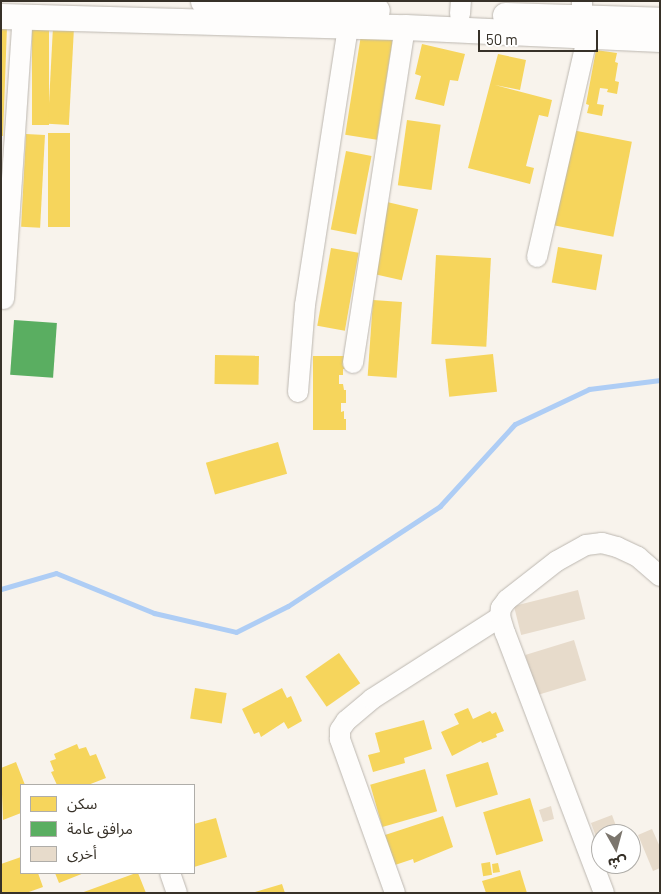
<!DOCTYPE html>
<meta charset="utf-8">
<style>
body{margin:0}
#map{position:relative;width:661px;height:894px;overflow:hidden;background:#f8f3ec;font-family:Barlow,"Noto Sans Arabic",sans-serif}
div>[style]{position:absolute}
.homes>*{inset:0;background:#f6d55c;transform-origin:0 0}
.public>*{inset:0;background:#5aae61;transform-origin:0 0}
.stream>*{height:5px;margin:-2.5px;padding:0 2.5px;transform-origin:2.5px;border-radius:2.5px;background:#aecdf5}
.building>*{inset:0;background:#e7dbcb;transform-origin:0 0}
.roads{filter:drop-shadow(0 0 1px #bcb7b0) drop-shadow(0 0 1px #bcb7b0)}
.minor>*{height:20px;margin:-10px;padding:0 10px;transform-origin:10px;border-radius:10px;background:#fefdfc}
.major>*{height:25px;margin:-12.5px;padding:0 12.5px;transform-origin:12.5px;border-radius:12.5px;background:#fefdfc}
span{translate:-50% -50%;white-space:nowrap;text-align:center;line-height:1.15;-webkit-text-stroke:5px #fff;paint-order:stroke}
.frame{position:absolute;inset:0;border:2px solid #373128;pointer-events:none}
.legend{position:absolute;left:20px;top:784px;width:175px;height:90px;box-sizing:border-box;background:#fff;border:1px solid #afada9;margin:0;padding:6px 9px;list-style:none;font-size:15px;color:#373128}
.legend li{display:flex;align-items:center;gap:10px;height:25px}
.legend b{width:25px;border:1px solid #afada9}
.north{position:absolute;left:591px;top:824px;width:50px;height:50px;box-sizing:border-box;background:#fff;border:1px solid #afada9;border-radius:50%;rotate:173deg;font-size:14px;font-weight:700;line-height:20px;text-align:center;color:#373128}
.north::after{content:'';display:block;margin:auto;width:18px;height:22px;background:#7b756d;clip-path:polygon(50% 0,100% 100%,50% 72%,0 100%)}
.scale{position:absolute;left:478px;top:30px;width:120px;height:22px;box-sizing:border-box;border:2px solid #373128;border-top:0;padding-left:6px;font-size:15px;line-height:18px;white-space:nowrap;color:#373128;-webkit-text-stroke:4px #fff;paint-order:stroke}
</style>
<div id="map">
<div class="homes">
<div style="clip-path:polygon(1px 26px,7px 26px,3px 136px,1px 136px)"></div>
<div style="left:32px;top:27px;width:17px;height:98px"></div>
<div style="left:53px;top:27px;width:21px;height:97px;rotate:3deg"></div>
<div style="left:361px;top:35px;width:32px;height:101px;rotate:9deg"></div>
<div style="clip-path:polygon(422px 44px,465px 54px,458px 81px,450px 80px,444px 106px,415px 99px,421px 76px,415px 74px)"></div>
<div style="clip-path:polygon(596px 50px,617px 53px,615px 62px,618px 63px,615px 81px,619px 82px,617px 94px,607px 92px,608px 89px,600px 88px,597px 104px,604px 105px,602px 116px,587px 113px,589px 105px,586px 104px)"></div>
<div style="clip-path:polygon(498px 54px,526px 60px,520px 90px,495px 85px,552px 100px,548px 117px,539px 115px,526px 166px,534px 168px,530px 184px,468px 168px)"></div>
<div style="left:407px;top:120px;width:34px;height:66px;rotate:8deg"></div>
<div style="left:572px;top:130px;width:61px;height:97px;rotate:11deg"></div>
<div style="left:48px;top:133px;width:22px;height:94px"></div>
<div style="left:26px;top:134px;width:19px;height:93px;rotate:3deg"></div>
<div style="left:346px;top:151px;width:26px;height:80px;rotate:11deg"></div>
<div style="left:387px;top:202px;width:32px;height:73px;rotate:13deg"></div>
<div style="left:558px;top:247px;width:45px;height:36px;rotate:10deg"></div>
<div style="left:331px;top:248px;width:28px;height:79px;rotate:10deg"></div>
<div style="left:436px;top:255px;width:55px;height:89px;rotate:3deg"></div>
<div style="left:373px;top:300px;width:29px;height:76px;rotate:4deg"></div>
<div style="left:493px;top:354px;width:38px;height:48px;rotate:84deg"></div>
<div style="left:215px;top:355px;width:44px;height:29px;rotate:1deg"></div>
<div style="clip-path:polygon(313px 356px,347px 356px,347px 369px,343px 369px,343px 375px,339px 375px,339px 384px,343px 384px,344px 390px,346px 390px,346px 403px,341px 403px,341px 412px,344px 411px,344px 419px,346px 419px,346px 430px,313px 430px)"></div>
<div style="left:278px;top:442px;width:33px;height:75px;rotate:74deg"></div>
<div style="left:339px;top:653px;width:37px;height:41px;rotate:55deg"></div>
<div style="left:195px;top:688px;width:32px;height:31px;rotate:9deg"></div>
<div style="clip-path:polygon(282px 688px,287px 698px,291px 696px,302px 721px,288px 729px,284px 722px,261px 737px,259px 732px,254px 734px,242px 709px)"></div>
<div style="clip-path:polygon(468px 708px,473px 719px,490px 711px,492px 714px,496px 712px,504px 731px,496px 734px,497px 737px,482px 743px,481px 741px,452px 756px,441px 732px,459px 724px,454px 714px)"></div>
<div style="clip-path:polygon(424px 720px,432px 749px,404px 758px,405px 763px,373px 772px,368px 755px,380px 752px,375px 733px)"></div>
<div style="clip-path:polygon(77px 744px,79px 749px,86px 747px,90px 756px,96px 754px,106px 778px,88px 785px,57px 785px,51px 772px,54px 771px,50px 761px,56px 759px,54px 754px)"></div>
<div style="clip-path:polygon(16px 762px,25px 785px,21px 785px,21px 813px,3px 820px,1px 768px)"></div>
<div style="left:488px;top:762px;width:34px;height:44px;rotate:73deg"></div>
<div style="left:425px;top:769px;width:44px;height:57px;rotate:74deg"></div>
<div style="left:530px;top:798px;width:45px;height:49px;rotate:73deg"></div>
<div style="clip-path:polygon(443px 816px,453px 847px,414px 863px,413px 859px,395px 865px,385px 835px)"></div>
<div style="clip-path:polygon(216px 818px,227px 857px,194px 867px,194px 824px)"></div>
<div style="clip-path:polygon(21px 857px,21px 873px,38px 873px,43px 887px,26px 893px,1px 893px,1px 864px)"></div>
<div style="left:490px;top:862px;width:13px;height:9px;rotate:81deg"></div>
<div style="clip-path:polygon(498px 863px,500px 872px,493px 873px,492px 864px)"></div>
<div style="clip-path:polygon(520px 870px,527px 893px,486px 893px,482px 881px)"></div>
<div style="clip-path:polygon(55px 873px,84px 873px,59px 883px)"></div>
<div style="clip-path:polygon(138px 873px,146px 893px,81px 893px,136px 873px)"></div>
<div style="clip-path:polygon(282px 884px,285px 893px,255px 893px,255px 892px)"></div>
</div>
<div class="public">
<div style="left:14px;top:320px;width:43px;height:55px;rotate:4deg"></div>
</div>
<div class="stream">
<div style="left:1px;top:589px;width:57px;rotate:-16.2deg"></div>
<div style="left:56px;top:573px;width:106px;rotate:22.2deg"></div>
<div style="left:154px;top:613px;width:84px;rotate:13deg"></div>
<div style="left:236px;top:632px;width:58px;rotate:-26.6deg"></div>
<div style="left:288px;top:606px;width:182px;rotate:-33.3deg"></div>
<div style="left:440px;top:506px;width:111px;rotate:-47.6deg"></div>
<div style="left:515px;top:424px;width:82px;rotate:-25.3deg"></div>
<div style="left:589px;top:389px;width:72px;rotate:-7.2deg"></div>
</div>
<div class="building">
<div style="left:578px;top:590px;width:30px;height:66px;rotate:76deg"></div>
<div style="left:574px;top:640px;width:42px;height:51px;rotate:73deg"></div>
<div style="clip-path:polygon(551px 806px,554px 819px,543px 822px,539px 810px)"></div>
<div style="clip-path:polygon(612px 815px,619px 834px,601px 834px,599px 845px,591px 823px)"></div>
<div style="clip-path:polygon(652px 829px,660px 847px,660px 868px,653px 871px,638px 835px)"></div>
</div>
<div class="roads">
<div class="minor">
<div style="left:460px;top:14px;width:13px;rotate:-86deg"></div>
<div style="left:582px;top:16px;width:15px;rotate:-90deg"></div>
<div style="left:537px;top:257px;width:228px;rotate:-77.1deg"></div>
<div style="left:4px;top:299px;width:284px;rotate:-86.2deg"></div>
<div style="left:353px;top:363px;width:340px;rotate:-81.2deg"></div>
<div style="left:298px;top:392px;width:87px;rotate:-85.4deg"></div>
<div style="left:305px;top:305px;width:282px;rotate:-81.2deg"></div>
<div style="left:170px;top:873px;width:21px;rotate:71deg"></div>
<div style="left:395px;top:893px;width:164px;rotate:-109.7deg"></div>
<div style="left:340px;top:739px;width:9px;rotate:-90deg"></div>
<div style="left:340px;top:730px;width:11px;rotate:-56deg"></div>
<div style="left:346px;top:721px;width:34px;rotate:-40deg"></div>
<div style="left:372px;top:699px;width:152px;rotate:-32.6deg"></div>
<div style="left:604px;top:893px;width:278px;rotate:-110.8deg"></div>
<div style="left:505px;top:633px;width:17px;rotate:-107deg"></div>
<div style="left:500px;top:617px;width:9px;rotate:-84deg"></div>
<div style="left:501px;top:608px;width:10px;rotate:-53deg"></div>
<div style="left:507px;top:600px;width:63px;rotate:-38deg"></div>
<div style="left:557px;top:561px;width:33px;rotate:-29deg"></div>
<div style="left:586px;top:545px;width:16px;rotate:-7deg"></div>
<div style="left:602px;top:543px;width:16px;rotate:15deg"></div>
<div style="left:617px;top:547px;width:23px;rotate:25deg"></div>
<div style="left:638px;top:557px;width:29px;rotate:41deg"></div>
</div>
<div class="major">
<div style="left:203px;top:1px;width:174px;rotate:3deg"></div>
<div style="left:505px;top:15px;width:155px;rotate:1.8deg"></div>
<div style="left:1px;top:16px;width:404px;rotate:1.6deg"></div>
<div style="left:405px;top:27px;width:255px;rotate:2.7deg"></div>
</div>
</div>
<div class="frame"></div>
<ul class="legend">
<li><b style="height:14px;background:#f6d55c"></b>سكن</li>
<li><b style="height:14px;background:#5aae61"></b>مرافق عامة</li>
<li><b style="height:14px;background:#e7dbcb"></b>أخرى</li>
</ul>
<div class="north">ش</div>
<div class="scale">50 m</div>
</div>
